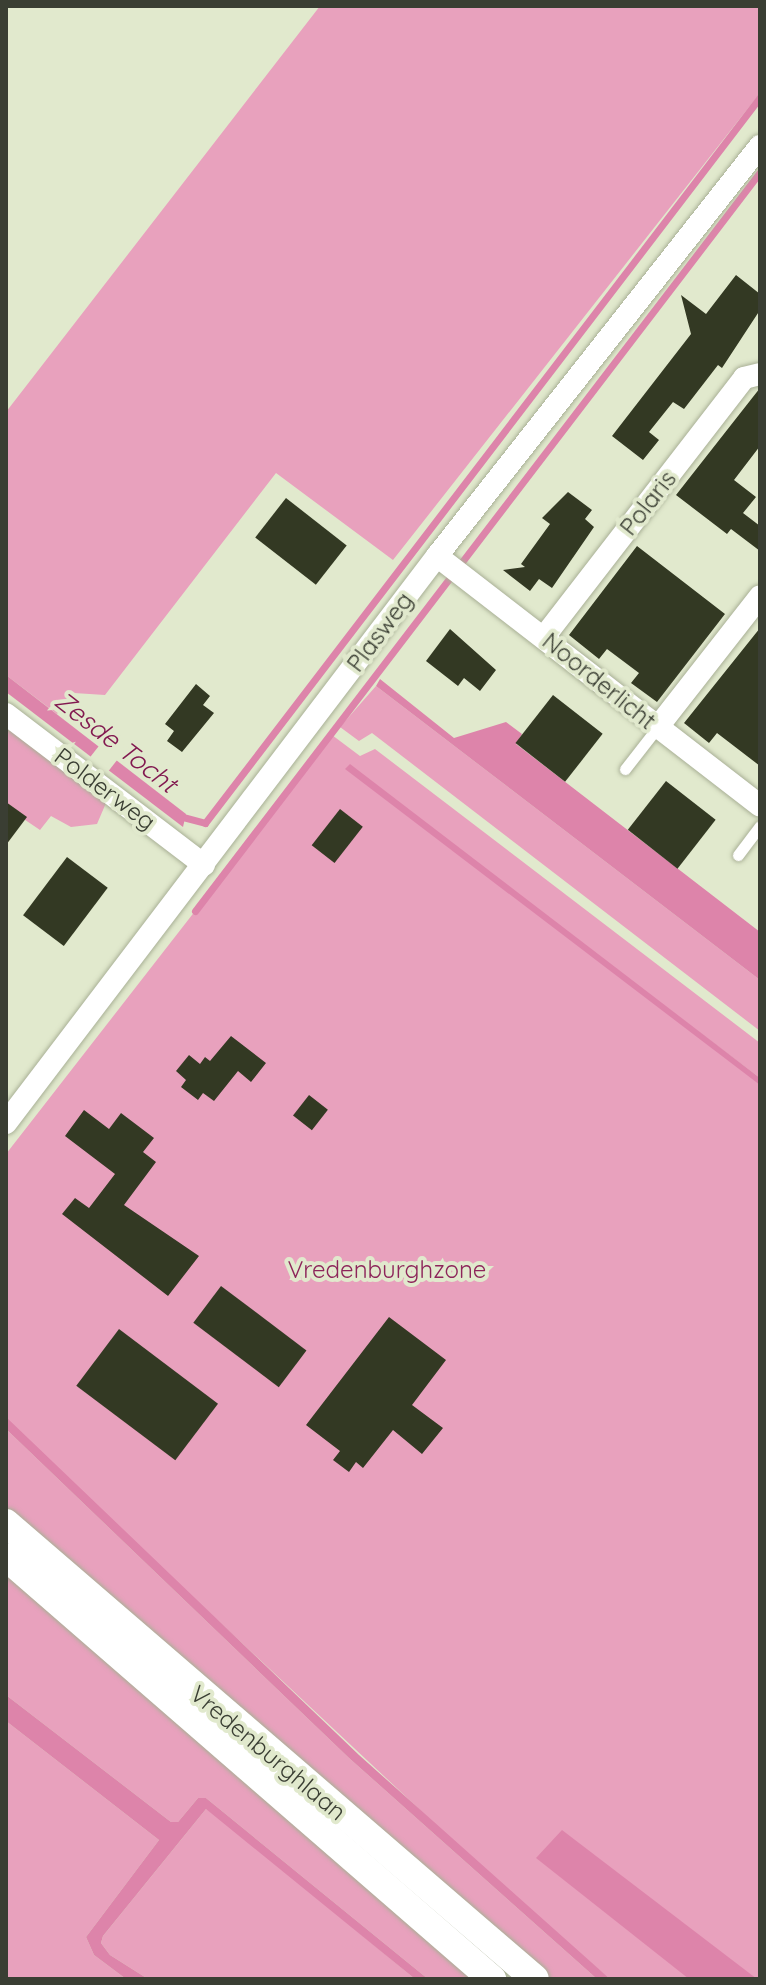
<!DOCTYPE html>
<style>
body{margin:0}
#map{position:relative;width:766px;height:1985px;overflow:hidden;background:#e1e9cd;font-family:Quicksand,sans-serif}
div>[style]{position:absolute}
.green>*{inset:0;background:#e8a1bd}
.water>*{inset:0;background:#dd84aa}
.pier>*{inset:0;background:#e1e9cd;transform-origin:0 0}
.stream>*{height:7px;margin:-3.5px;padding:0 3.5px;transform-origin:3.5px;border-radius:3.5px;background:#dd84aa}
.building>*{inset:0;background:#333923;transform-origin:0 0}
.roads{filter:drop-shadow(0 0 2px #a9b096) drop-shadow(0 0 2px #a9b096)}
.service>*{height:11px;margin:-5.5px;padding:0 5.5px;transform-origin:5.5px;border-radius:5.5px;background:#fff}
.minor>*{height:22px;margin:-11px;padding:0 11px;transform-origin:11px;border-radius:11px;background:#fff}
.tertiary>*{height:28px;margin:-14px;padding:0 14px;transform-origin:14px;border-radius:14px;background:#fff}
span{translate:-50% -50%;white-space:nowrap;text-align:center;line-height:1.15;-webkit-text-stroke:8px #e1e9cd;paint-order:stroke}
.street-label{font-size:24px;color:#3a3e33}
.park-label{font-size:24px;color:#8d255a}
.water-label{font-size:26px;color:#821950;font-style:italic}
.frame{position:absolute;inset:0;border:8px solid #3a3e33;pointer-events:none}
</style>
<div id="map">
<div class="green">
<div style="clip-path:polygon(320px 6px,760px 6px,760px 93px,393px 560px,276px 473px,105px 695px,74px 693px,57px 714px,6px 675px,6px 412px)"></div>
<div style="clip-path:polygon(376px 686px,760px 980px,760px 1031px,372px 733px,359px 741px,340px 727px)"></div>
<div style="clip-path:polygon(6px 723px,106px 803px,97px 824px,71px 827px,51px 816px,40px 830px,6px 807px)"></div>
<div style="clip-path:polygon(332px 735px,360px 756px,375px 749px,760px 1043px,760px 1078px,346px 766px,760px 1083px,760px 1979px,610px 1979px,513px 1897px,6px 1422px,6px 1154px)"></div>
<div style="clip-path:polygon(6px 1429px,349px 1758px,597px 1979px,542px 1979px,6px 1516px)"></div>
<div style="clip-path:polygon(6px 1567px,483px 1979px,428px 1979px,206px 1798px,198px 1798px,178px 1822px,171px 1822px,6px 1695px)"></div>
<div style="clip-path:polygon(6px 1721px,159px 1840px,86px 1937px,94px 1955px,126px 1979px,6px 1979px)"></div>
<div style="clip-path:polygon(206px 1809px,212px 1811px,415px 1979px,148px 1979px,110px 1955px,101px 1943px,103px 1936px)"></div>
</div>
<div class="water">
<div style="clip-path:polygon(6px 675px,186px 814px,183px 827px,6px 692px)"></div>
<div style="clip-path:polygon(380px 679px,454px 738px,506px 722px,522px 734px,516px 744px,760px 932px,760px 980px,376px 686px)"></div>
<div style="clip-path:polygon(350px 764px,760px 1078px,760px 1085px,345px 769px)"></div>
<div style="clip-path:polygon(6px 1417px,359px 1755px,610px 1979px,597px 1979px,349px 1758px,6px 1429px)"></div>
<div style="clip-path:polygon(6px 1695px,171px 1822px,178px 1822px,198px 1798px,206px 1798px,428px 1979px,415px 1979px,206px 1809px,103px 1936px,101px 1943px,110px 1955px,148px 1979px,126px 1979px,94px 1955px,86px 1937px,159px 1840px,6px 1721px)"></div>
<div style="clip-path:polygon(562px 1830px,757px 1979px,689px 1979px,536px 1858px)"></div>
</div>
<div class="pier">
<div style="left:102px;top:742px;width:23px;height:22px;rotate:38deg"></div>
</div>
<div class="stream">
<div style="left:179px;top:816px;width:27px;rotate:15deg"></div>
<div style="left:205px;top:823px;width:914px;rotate:-52.6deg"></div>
<div style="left:195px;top:911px;width:930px;rotate:-52.6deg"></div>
</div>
<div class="building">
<div style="clip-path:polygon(736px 275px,760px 294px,760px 310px,722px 368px,718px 365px,684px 409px,673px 402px,649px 432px,659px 440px,643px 460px,612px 436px,691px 334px,681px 295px,706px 314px)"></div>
<div style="clip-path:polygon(760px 388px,760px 446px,734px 480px,756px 497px,743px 513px,760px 526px,760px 551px,731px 529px,727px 534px,676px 495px)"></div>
<div style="clip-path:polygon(568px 492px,592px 510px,585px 519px,594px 527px,552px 588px,539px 579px,530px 591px,503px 570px,525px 567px,521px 564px,550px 524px,542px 518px)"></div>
<div style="left:286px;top:498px;width:77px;height:50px;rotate:38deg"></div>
<div style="clip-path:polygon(637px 546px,725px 614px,657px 702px,631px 683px,639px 673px,607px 649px,599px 659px,569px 635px)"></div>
<div style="clip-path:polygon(760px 628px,760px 766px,717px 733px,709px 743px,684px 723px)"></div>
<div style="clip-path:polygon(450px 629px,496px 670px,480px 691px,464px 678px,458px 686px,426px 661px)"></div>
<div style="clip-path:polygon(196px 684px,210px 696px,203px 705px,214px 713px,182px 752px,167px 741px,174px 731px,165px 724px)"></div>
<div style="left:553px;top:695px;width:63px;height:61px;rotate:38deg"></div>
<div style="left:666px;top:781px;width:63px;height:62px;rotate:38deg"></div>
<div style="clip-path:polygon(6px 802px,27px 817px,6px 845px)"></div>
<div style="left:340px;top:809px;width:29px;height:46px;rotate:38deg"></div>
<div style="left:67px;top:857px;width:51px;height:73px;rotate:37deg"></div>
<div style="clip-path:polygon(231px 1036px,266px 1063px,251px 1082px,238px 1071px,214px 1101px,203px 1093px,198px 1100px,181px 1087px,186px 1080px,176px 1071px,189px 1055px,200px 1064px,205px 1057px,210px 1061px)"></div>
<div style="left:309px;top:1095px;width:24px;height:26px;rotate:38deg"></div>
<div style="clip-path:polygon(84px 1110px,109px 1129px,121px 1113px,154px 1138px,143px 1152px,156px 1162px,124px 1205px,199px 1256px,168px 1296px,62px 1214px,75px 1198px,89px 1208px,115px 1174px,65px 1136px)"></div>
<div style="left:221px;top:1286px;width:107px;height:46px;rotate:37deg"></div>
<div style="clip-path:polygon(389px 1317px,446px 1360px,412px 1405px,443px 1428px,422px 1454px,393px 1430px,363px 1468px,356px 1462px,349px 1472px,333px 1460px,340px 1451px,306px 1425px)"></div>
<div style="left:119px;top:1329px;width:124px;height:71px;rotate:37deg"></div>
</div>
<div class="roads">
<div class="service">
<div style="left:625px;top:769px;width:52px;rotate:-52deg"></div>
<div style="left:738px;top:855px;width:36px;rotate:-53deg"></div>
</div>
<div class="minor">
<div style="left:437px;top:556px;width:408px;rotate:37.7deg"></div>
<div style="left:544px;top:637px;width:327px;rotate:-52.3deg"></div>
<div style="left:744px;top:378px;width:16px;rotate:-14deg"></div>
<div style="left:6px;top:714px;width:249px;rotate:37.3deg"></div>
<div style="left:657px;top:728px;width:167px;rotate:-52deg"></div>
<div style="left:6px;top:1123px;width:712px;rotate:-52.76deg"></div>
<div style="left:437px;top:556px;width:522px;rotate:-51.77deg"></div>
</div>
<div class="tertiary">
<div style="left:6px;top:1523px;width:698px;rotate:40.76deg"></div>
<div style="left:6px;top:1557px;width:644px;rotate:40.97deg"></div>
</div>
</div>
<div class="street-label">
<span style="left:648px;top:503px;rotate:-52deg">Polaris</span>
<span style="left:380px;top:632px;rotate:-53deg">Plasweg</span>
<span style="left:599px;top:681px;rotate:39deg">Noorderlicht</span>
<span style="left:105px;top:789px;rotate:37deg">Polderweg</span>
<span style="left:268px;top:1753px;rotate:40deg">Vredenburghlaan</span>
</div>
<div class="park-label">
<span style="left:387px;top:1270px">Vredenburghzone</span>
</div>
<div class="water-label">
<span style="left:116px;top:742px;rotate:38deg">Zesde Tocht</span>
</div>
<div class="frame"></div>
</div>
